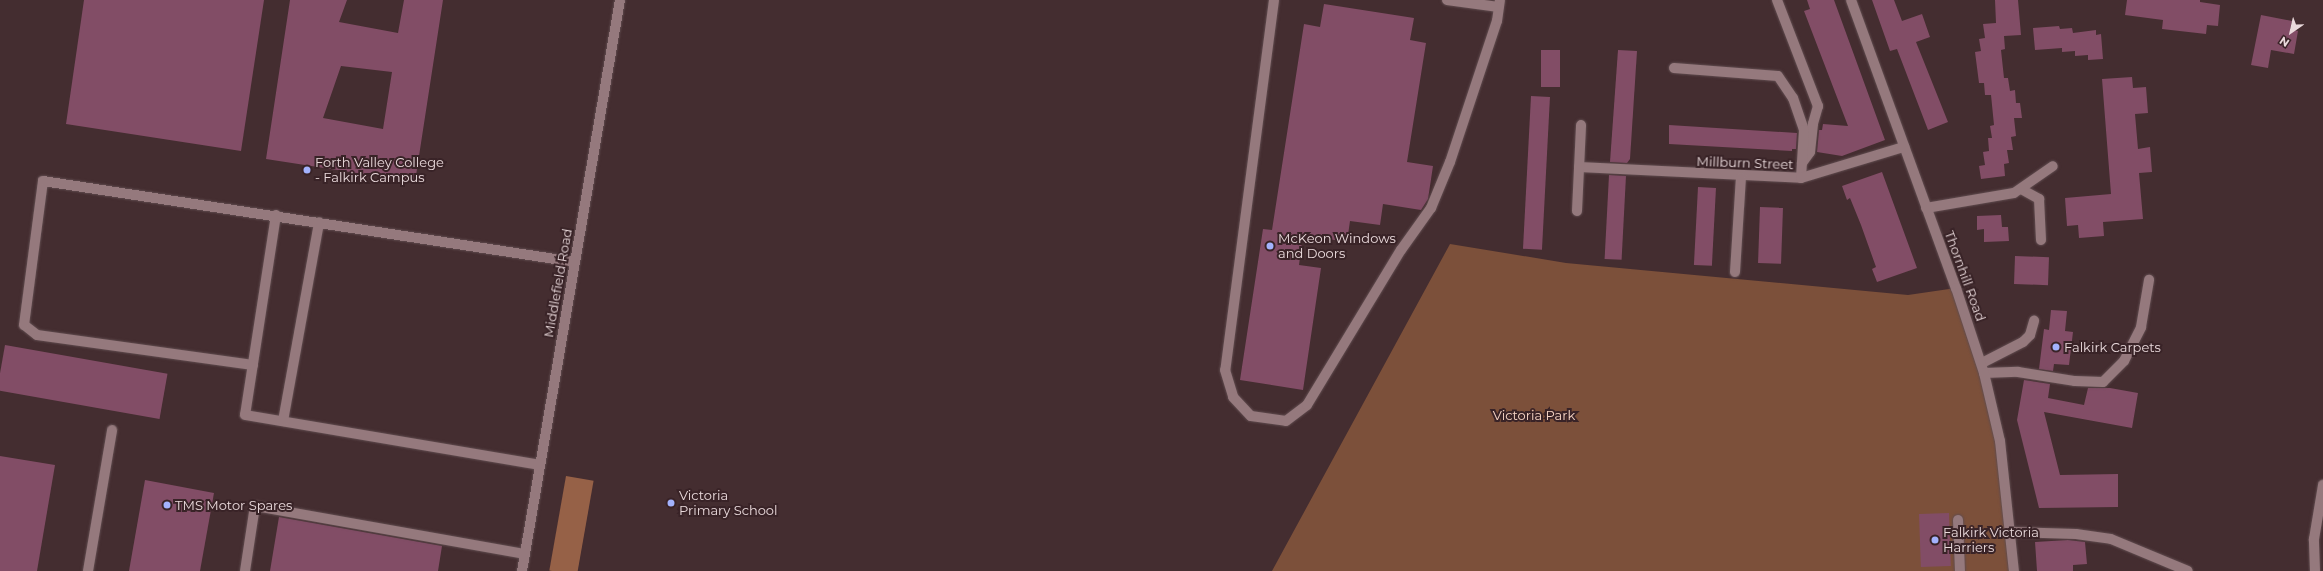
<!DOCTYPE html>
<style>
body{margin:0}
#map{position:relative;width:2323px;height:571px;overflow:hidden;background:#442d30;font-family:Montserrat,sans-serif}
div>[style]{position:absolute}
.green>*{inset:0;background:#7c503a}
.forest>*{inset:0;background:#966147;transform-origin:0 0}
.building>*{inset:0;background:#824d66;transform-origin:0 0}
.roads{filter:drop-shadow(0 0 1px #604c4f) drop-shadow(0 0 1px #604c4f)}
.lane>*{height:10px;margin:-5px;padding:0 5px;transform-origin:5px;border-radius:5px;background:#95797d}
.street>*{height:10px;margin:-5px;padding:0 5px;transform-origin:5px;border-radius:5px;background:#95797d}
.secondary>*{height:10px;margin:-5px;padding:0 5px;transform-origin:5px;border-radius:5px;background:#95797d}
.dots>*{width:11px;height:11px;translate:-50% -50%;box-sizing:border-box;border:2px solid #392327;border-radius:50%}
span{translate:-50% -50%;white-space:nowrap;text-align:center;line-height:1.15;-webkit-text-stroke:4px #392327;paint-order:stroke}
.poi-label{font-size:13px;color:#eadadc}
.left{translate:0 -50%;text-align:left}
.street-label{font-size:13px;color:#eadadc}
.park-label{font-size:13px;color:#f8d6c6}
.north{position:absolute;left:2271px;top:12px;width:40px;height:40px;-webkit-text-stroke:3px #392327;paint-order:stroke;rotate:214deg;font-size:11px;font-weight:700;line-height:16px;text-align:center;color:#eadadc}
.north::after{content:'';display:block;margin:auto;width:14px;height:18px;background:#eadadc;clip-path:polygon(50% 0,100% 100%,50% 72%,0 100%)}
</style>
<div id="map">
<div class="green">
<div style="clip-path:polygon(1450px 244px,1566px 263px,1908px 295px,1956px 288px,1994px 411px,2014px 571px,1272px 571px)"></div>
</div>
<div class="forest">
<div style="left:566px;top:476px;width:28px;height:96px;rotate:10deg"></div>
</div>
<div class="building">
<div style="clip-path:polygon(84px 0,264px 0,241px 151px,66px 124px)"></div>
<div style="clip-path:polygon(evenodd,290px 0,347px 0,339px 22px,398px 33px,404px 0,443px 0,415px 182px,266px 159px,290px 0,341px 66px,392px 72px,383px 129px,323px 118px,341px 66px)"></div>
<div style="clip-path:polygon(1807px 0,1834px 0,1885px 140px,1842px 156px,1817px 152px,1819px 130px,1822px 130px,1823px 124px,1848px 126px,1804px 11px,1810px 9px)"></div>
<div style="clip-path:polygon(1872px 0,1894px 0,1902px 21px,1922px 14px,1930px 37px,1916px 42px,1948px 122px,1928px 130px,1897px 49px,1890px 51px)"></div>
<div style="clip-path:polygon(1995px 0,2018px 0,2021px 35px,2004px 36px,2005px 49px,2001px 50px,2004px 78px,2008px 78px,2010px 91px,2015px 90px,2016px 103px,2020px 103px,2022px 118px,2014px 118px,2016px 136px,2011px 137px,2013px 150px,2007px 150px,2009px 163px,2004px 164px,2005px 176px,1981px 179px,1979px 166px,1985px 165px,1983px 152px,1989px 151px,1988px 138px,1992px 138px,1990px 126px,1994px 125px,1991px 95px,1985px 95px,1984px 83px,1979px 83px,1975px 52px,1981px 51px,1979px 39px,1985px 38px,1983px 24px,1996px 23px)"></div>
<div style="clip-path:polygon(2127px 0,2200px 0,2200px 2px,2220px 5px,2218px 26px,2207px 25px,2206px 34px,2162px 29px,2163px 20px,2125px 15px)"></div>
<div style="clip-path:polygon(1324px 4px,1414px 18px,1410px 40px,1426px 43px,1407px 162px,1433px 166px,1428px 199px,1421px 210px,1383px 204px,1380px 225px,1350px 221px,1347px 242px,1303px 235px,1299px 265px,1321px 268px,1303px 390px,1240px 380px,1263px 229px,1272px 230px,1304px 24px,1320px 27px)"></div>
<div style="clip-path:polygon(2261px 15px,2292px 21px,2290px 29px,2298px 31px,2294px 54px,2271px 50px,2268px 68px,2251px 65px)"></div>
<div style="clip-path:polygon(2059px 26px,2060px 29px,2072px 28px,2073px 33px,2096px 30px,2096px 35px,2101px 34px,2103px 59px,2088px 60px,2088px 55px,2075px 56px,2075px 51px,2062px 52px,2062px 48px,2035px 50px,2033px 28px)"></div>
<div style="left:1541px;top:50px;width:19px;height:37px"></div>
<div style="clip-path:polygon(1618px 50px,1637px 51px,1630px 159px,1627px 163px,1610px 162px)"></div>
<div style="clip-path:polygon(2132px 77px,2133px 88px,2146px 87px,2148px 113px,2135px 114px,2138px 149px,2150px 147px,2152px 172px,2139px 173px,2143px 219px,2103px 222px,2104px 236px,2079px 238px,2078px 225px,2067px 226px,2065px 198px,2111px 194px,2102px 79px)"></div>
<div style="left:1531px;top:96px;width:19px;height:153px;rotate:3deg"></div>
<div style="clip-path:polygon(1669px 125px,1797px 133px,1796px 149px,1792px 149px,1792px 151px,1669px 144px)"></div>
<div style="clip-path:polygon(1882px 172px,1917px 268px,1877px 282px,1872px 269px,1876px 267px,1861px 225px,1850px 198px,1847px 200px,1842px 186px)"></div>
<div style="left:1609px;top:175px;width:17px;height:84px;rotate:3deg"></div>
<div style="left:1698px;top:187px;width:18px;height:78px;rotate:3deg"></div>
<div style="left:1760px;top:207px;width:23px;height:56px;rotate:2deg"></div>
<div style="clip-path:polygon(2001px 215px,2002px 227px,2008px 227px,2009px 241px,1984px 242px,1984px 229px,1977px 230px,1977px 216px)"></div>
<div style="left:2015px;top:256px;width:34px;height:28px;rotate:2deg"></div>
<div style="clip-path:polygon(2051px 310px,2067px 311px,2065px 331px,2073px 332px,2069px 365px,2054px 364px,2053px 371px,2039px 369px,2044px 329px,2049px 330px)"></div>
<div style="left:5px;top:345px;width:165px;height:46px;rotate:10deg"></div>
<div style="clip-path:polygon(2024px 380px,2050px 384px,2048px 398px,2084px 405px,2088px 388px,2110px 388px,2138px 393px,2132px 428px,2044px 412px,2060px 475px,2118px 474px,2118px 507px,2039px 508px,2017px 420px)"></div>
<div style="clip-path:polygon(0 456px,55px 465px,37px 571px,0 571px)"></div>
<div style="clip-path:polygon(145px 480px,214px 493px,200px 571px,129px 571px)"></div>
<div style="left:1949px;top:513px;width:53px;height:30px;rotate:88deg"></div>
<div style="clip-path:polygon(279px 517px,442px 546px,438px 571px,270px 571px)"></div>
<div style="clip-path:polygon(2068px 540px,2085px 542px,2087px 564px,2073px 565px,2073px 571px,2037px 571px,2035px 542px)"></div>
</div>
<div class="roads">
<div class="lane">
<div style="left:1274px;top:0;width:373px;rotate:97.5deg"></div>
<div style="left:1225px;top:370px;width:28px;rotate:73deg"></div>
<div style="left:1233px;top:397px;width:26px;rotate:47deg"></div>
<div style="left:1251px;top:416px;width:35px;rotate:8deg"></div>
<div style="left:1286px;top:421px;width:26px;rotate:-37deg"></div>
<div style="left:1307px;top:405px;width:181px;rotate:-58.8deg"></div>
<div style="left:1401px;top:250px;width:52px;rotate:-54.5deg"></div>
<div style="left:1431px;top:208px;width:50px;rotate:-67.6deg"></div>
<div style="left:1450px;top:162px;width:149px;rotate:-71.6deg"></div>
<div style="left:1497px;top:21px;width:21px;rotate:-82deg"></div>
<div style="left:1447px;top:0;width:52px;rotate:7.7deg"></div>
<div style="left:1777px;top:0;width:114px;rotate:68.9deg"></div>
<div style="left:1818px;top:106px;width:19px;rotate:106deg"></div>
<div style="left:1813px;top:124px;width:28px;rotate:96deg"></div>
<div style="left:1810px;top:152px;width:14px;rotate:126deg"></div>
<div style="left:1674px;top:68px;width:104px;rotate:4.4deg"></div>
<div style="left:1778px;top:76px;width:27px;rotate:56deg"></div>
<div style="left:1793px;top:98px;width:34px;rotate:71deg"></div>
<div style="left:1804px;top:130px;width:48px;rotate:93.6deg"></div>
<div style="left:276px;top:215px;width:202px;rotate:98.8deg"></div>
<div style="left:245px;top:415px;width:299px;rotate:9.6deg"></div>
<div style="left:1982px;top:363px;width:46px;rotate:-27.1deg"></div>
<div style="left:2023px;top:342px;width:10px;rotate:-45deg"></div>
<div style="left:2030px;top:335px;width:15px;rotate:-74deg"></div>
<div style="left:253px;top:365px;width:218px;rotate:-172.1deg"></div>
<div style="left:37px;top:335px;width:16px;rotate:-142deg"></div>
<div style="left:24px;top:325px;width:145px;rotate:-82.5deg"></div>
<div style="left:43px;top:181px;width:538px;rotate:8.66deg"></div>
<div style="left:1984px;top:373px;width:34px;rotate:-2deg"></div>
<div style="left:2018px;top:372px;width:58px;rotate:9deg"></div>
<div style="left:2075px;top:381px;width:28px;rotate:2deg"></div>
<div style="left:2103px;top:382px;width:30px;rotate:-45deg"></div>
<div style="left:2124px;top:361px;width:38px;rotate:-63deg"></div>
<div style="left:2141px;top:327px;width:48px;rotate:-80.3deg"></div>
<div style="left:283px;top:421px;width:202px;rotate:-79.7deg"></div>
<div style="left:1958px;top:520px;width:51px;rotate:87.8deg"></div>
<div style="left:88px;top:571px;width:143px;rotate:-80.3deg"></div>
<div style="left:245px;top:571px;width:66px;rotate:-81.3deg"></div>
<div style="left:255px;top:506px;width:274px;rotate:10.1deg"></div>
</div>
<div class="street">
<div style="left:1579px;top:167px;width:222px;rotate:2.8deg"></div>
<div style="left:1801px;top:178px;width:108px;rotate:-16.8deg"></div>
<div style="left:2021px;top:189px;width:21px;rotate:29deg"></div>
<div style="left:2039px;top:199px;width:41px;rotate:87.2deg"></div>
<div style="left:1926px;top:208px;width:89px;rotate:-9.7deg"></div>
<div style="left:2014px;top:193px;width:47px;rotate:-34.7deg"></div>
<div style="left:1577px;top:211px;width:86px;rotate:-87.3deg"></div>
<div style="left:1735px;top:272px;width:95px;rotate:-86.4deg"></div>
<div style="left:2011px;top:532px;width:65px;rotate:1.8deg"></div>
<div style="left:2076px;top:534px;width:35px;rotate:8deg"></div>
<div style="left:2111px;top:539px;width:83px;rotate:22.6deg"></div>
<div style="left:2315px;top:571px;width:32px;rotate:-92deg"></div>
<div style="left:2314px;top:539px;width:55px;rotate:-80.5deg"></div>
</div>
<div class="secondary">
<div style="left:1851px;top:0;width:307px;rotate:70deg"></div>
<div style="left:1956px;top:288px;width:89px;rotate:71.8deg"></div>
<div style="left:1984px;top:373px;width:70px;rotate:76.8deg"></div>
<div style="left:2000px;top:441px;width:131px;rotate:83.9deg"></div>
<div style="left:522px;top:571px;width:579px;rotate:-80.26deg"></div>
</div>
</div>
<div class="dots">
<div style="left:307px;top:170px;background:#a3b2fd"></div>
<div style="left:1270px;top:246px;background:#a3b2fd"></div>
<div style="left:2056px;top:347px;background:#a3b2fd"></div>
<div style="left:671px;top:503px;background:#a3b2fd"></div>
<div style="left:167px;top:505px;background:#a3b2fd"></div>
<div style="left:1935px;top:540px;background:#a3b2fd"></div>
</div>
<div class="poi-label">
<span class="left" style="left:315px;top:170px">Forth Valley College<br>- Falkirk Campus</span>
<span class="left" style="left:1278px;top:246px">McKeon Windows<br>and Doors</span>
<span class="left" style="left:2064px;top:347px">Falkirk Carpets</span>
<span class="left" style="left:679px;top:503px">Victoria<br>Primary School</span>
<span class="left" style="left:175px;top:505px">TMS Motor Spares</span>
<span class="left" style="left:1943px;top:540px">Falkirk Victoria<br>Harriers</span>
</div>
<div class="street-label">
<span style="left:1745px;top:163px;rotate:2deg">Millburn Street</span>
<span style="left:1965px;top:276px;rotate:70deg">Thornhill Road</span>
<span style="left:558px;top:283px;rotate:-80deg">Middlefield Road</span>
</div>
<div class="park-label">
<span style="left:1534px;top:415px">Victoria Park</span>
</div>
<div class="north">N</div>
</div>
